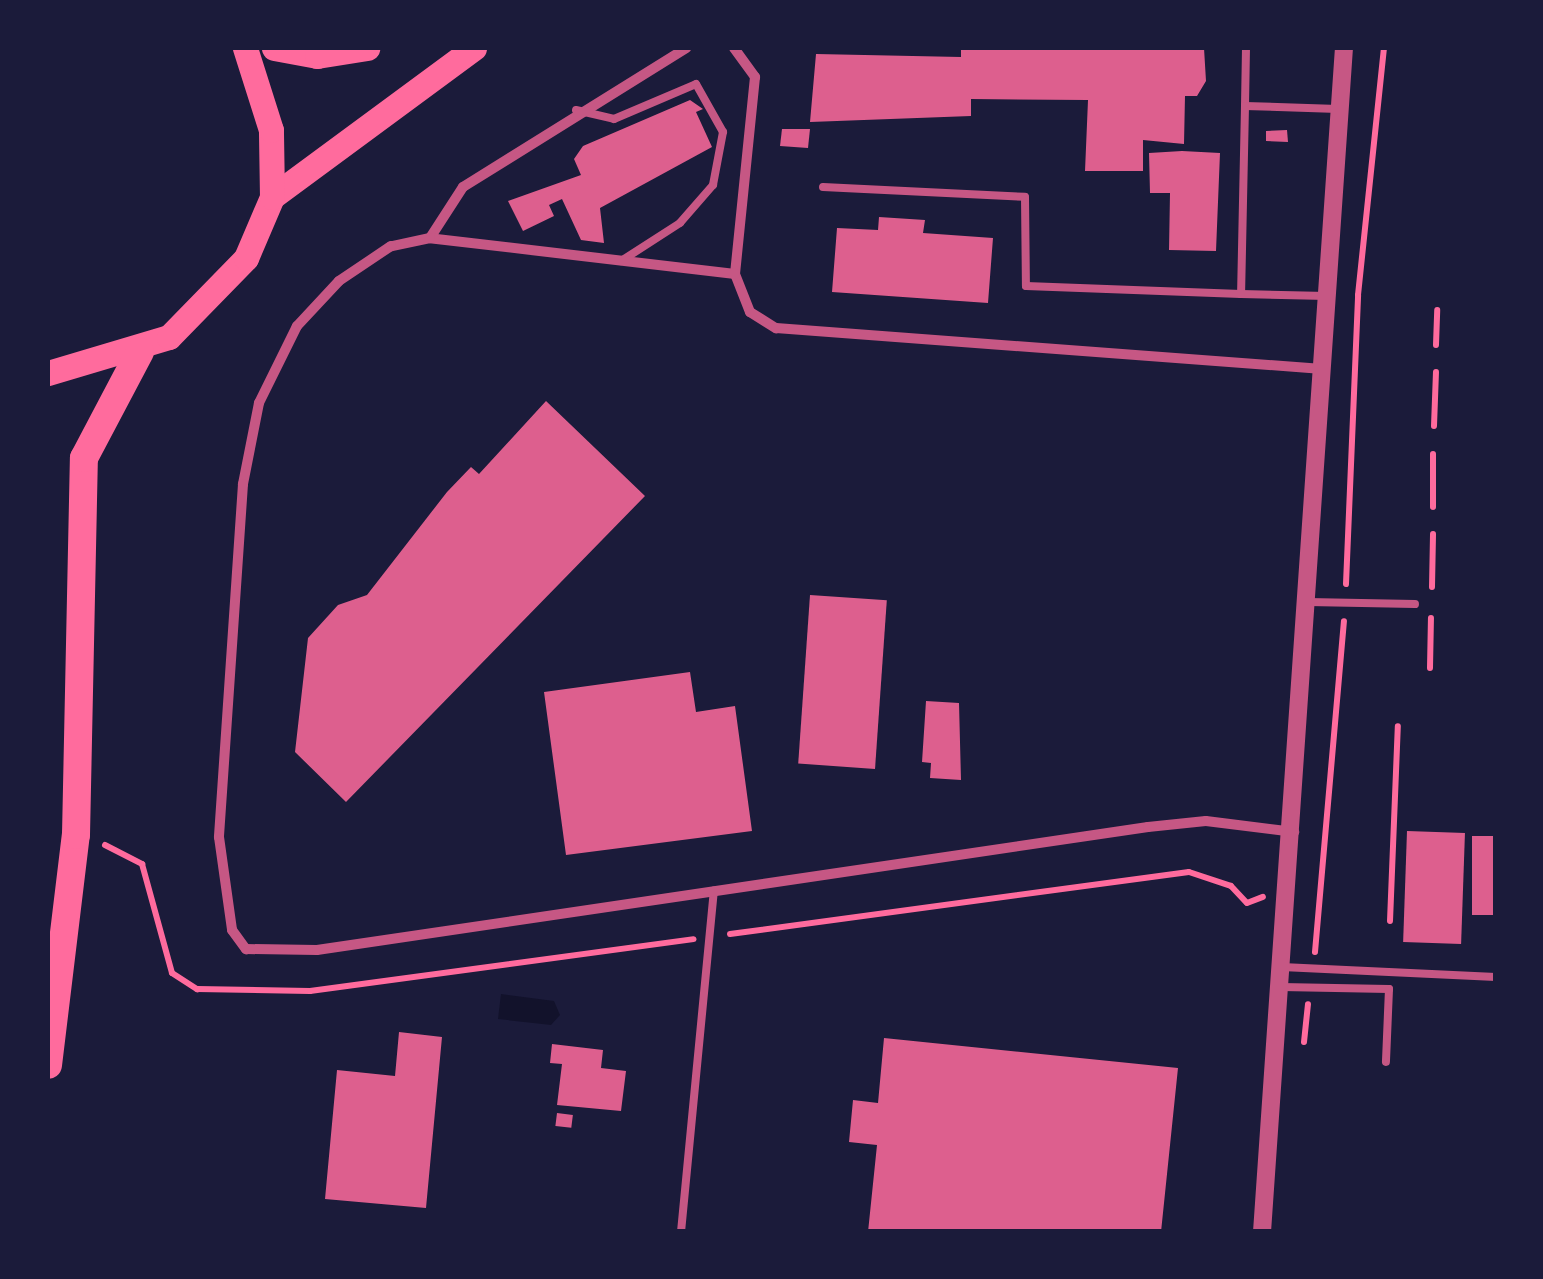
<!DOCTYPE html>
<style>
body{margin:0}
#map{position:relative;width:1543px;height:1279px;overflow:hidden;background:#1b1b3a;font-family:"IBM Plex Sans",sans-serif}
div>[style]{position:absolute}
.water>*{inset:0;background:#12122b}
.building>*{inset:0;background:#dd5f8e;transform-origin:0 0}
.path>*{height:6px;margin:-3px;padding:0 3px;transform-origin:3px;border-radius:3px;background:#ff6b9d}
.service>*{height:8px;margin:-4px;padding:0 4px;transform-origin:4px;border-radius:4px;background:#c65784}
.minor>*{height:10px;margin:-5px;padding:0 5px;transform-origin:5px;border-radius:5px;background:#c65784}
.tertiary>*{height:18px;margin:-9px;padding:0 9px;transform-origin:9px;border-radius:9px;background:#c65784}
.primary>*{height:25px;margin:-12.5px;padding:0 12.5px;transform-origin:12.5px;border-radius:12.5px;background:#ff6b9d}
.trunk>*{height:28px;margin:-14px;padding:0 14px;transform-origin:14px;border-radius:14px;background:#ff6b9d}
span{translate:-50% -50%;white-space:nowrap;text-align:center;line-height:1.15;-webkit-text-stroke:10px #1b1b3a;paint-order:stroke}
.frame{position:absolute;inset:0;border:50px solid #1b1b3a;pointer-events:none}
</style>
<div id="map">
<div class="water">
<div style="clip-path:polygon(501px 994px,554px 1001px,560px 1015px,551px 1025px,498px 1019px)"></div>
</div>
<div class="building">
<div style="clip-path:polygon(961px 48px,1204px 48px,1206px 81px,1197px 96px,1185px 96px,1184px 144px,1143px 140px,1143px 171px,1085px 171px,1088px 100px,971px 99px,971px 116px,810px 122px,816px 54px,961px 57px)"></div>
<div style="clip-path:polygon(690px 100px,703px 109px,696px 112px,712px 147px,600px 208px,604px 243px,581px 240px,562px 199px,549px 205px,554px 216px,523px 231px,508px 201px,581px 175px,574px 159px,583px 146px)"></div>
<div style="clip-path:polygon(782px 129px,810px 129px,808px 148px,780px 146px)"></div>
<div style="clip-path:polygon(1287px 130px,1288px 142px,1266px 141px,1266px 131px)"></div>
<div style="clip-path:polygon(1182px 151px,1220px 153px,1216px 251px,1169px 250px,1170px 193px,1150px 193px,1149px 153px)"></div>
<div style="clip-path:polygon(879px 217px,925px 220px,923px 233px,993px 238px,988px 303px,832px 292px,837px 228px,878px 230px)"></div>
<div style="clip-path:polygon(546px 401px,645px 496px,346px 802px,295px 752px,308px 638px,338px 605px,367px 595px,447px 492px,471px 467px,479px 474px)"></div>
<div style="left:810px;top:595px;width:77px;height:169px;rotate:4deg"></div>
<div style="clip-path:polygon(690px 672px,696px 712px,735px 706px,752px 831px,566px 855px,544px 692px)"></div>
<div style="clip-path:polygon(926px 701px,959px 703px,961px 780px,930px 778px,931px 763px,922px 762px)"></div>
<div style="left:1407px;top:831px;width:58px;height:111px;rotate:2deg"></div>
<div style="left:1472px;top:836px;width:24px;height:79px"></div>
<div style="clip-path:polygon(399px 1032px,442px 1037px,426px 1208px,325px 1199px,337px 1070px,395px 1076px)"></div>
<div style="clip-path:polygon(884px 1038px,1178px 1068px,1161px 1232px,868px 1232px,877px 1145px,849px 1142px,853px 1100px,878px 1103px)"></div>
<div style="clip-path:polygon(552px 1044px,603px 1050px,601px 1068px,626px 1071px,621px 1111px,557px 1105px,562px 1064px,550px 1063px)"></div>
<div style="left:557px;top:1113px;width:16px;height:13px;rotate:7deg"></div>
</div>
<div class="path">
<div style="left:1436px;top:345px;width:35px;rotate:-88deg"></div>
<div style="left:1434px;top:426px;width:54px;rotate:-87.9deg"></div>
<div style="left:1433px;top:507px;width:53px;rotate:-90deg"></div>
<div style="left:1346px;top:584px;width:289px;rotate:-87.6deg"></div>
<div style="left:1358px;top:295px;width:248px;rotate:-84deg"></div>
<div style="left:1432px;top:587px;width:53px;rotate:-88.9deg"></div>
<div style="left:1430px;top:668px;width:50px;rotate:-88.9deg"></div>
<div style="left:105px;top:845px;width:42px;rotate:27.2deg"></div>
<div style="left:142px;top:864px;width:113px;rotate:74.6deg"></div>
<div style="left:172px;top:973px;width:30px;rotate:33deg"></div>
<div style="left:197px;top:989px;width:113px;rotate:1deg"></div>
<div style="left:310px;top:991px;width:387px;rotate:-7.7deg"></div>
<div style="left:1390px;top:921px;width:195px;rotate:-87.7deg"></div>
<div style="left:730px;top:934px;width:463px;rotate:-7.7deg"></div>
<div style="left:1189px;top:872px;width:44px;rotate:18.4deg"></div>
<div style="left:1231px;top:886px;width:23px;rotate:47deg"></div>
<div style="left:1247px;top:903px;width:17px;rotate:-21deg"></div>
<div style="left:1315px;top:952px;width:332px;rotate:-85deg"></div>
<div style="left:1304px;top:1042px;width:38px;rotate:-84deg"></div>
</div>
<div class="service">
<div style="left:1246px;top:48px;width:58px;rotate:91deg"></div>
<div style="left:1245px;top:106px;width:93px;rotate:1.8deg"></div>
<div style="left:1245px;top:106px;width:188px;rotate:91.2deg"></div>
<div style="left:1241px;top:294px;width:86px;rotate:1.3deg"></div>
<div style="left:576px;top:110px;width:39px;rotate:13deg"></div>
<div style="left:614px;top:119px;width:89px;rotate:-23.1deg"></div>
<div style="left:696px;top:84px;width:55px;rotate:60.6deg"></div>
<div style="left:723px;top:132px;width:54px;rotate:100.7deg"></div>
<div style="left:713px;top:185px;width:50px;rotate:131deg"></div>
<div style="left:680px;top:223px;width:70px;rotate:147.2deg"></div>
<div style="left:823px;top:187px;width:202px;rotate:2.8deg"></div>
<div style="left:1025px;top:197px;width:89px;rotate:89.4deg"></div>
<div style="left:1026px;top:286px;width:215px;rotate:2.1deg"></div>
<div style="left:1308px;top:602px;width:107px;rotate:1.1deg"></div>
<div style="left:1282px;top:967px;width:214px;rotate:2.7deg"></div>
<div style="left:1281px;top:987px;width:108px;rotate:1.1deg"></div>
<div style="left:1389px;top:989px;width:73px;rotate:92.4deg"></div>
<div style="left:681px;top:1232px;width:343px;rotate:-84.5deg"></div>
</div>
<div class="minor">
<div style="left:734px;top:48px;width:36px;rotate:54deg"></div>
<div style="left:755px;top:77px;width:198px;rotate:95.8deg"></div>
<div style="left:735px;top:274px;width:41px;rotate:68.5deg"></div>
<div style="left:750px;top:312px;width:31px;rotate:32deg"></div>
<div style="left:776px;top:328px;width:548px;rotate:4.29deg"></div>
<div style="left:430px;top:238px;width:61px;rotate:-57.1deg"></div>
<div style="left:463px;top:187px;width:263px;rotate:-31.9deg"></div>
<div style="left:735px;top:274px;width:307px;rotate:-173.3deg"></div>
<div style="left:430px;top:238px;width:40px;rotate:168deg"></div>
<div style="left:391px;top:246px;width:63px;rotate:146.1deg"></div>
<div style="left:339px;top:281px;width:62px;rotate:133deg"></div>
<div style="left:297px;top:326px;width:86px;rotate:116.3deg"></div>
<div style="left:259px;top:403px;width:83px;rotate:101.2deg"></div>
<div style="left:243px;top:484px;width:354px;rotate:93.9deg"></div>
<div style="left:219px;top:837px;width:94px;rotate:82deg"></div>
<div style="left:232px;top:930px;width:24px;rotate:54deg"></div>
<div style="left:246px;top:949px;width:71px;rotate:0.8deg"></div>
<div style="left:317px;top:950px;width:840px;rotate:-8.42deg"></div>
<div style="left:1148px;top:827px;width:58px;rotate:-5.9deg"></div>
<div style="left:1206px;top:821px;width:89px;rotate:7.1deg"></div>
</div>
<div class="tertiary">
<div style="left:1262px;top:1232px;width:1187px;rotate:-86.04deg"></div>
</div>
<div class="primary">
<div style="left:274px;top:48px;width:44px;rotate:10.5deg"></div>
<div style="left:317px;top:56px;width:51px;rotate:-9.1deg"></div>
<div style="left:272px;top:197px;width:251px;rotate:-36.4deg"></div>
<div style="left:48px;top:373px;width:126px;rotate:-16.6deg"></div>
<div style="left:169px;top:337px;width:110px;rotate:-45.7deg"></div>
<div style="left:246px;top:258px;width:66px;rotate:-66.9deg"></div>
<div style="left:272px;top:197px;width:67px;rotate:-90.9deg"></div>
<div style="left:271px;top:130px;width:86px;rotate:-107.6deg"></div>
</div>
<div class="trunk">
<div style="left:48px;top:1065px;width:232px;rotate:-83.1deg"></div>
<div style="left:76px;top:835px;width:377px;rotate:-88.8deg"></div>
<div style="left:84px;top:458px;width:120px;rotate:-62.2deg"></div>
</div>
<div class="frame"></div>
</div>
